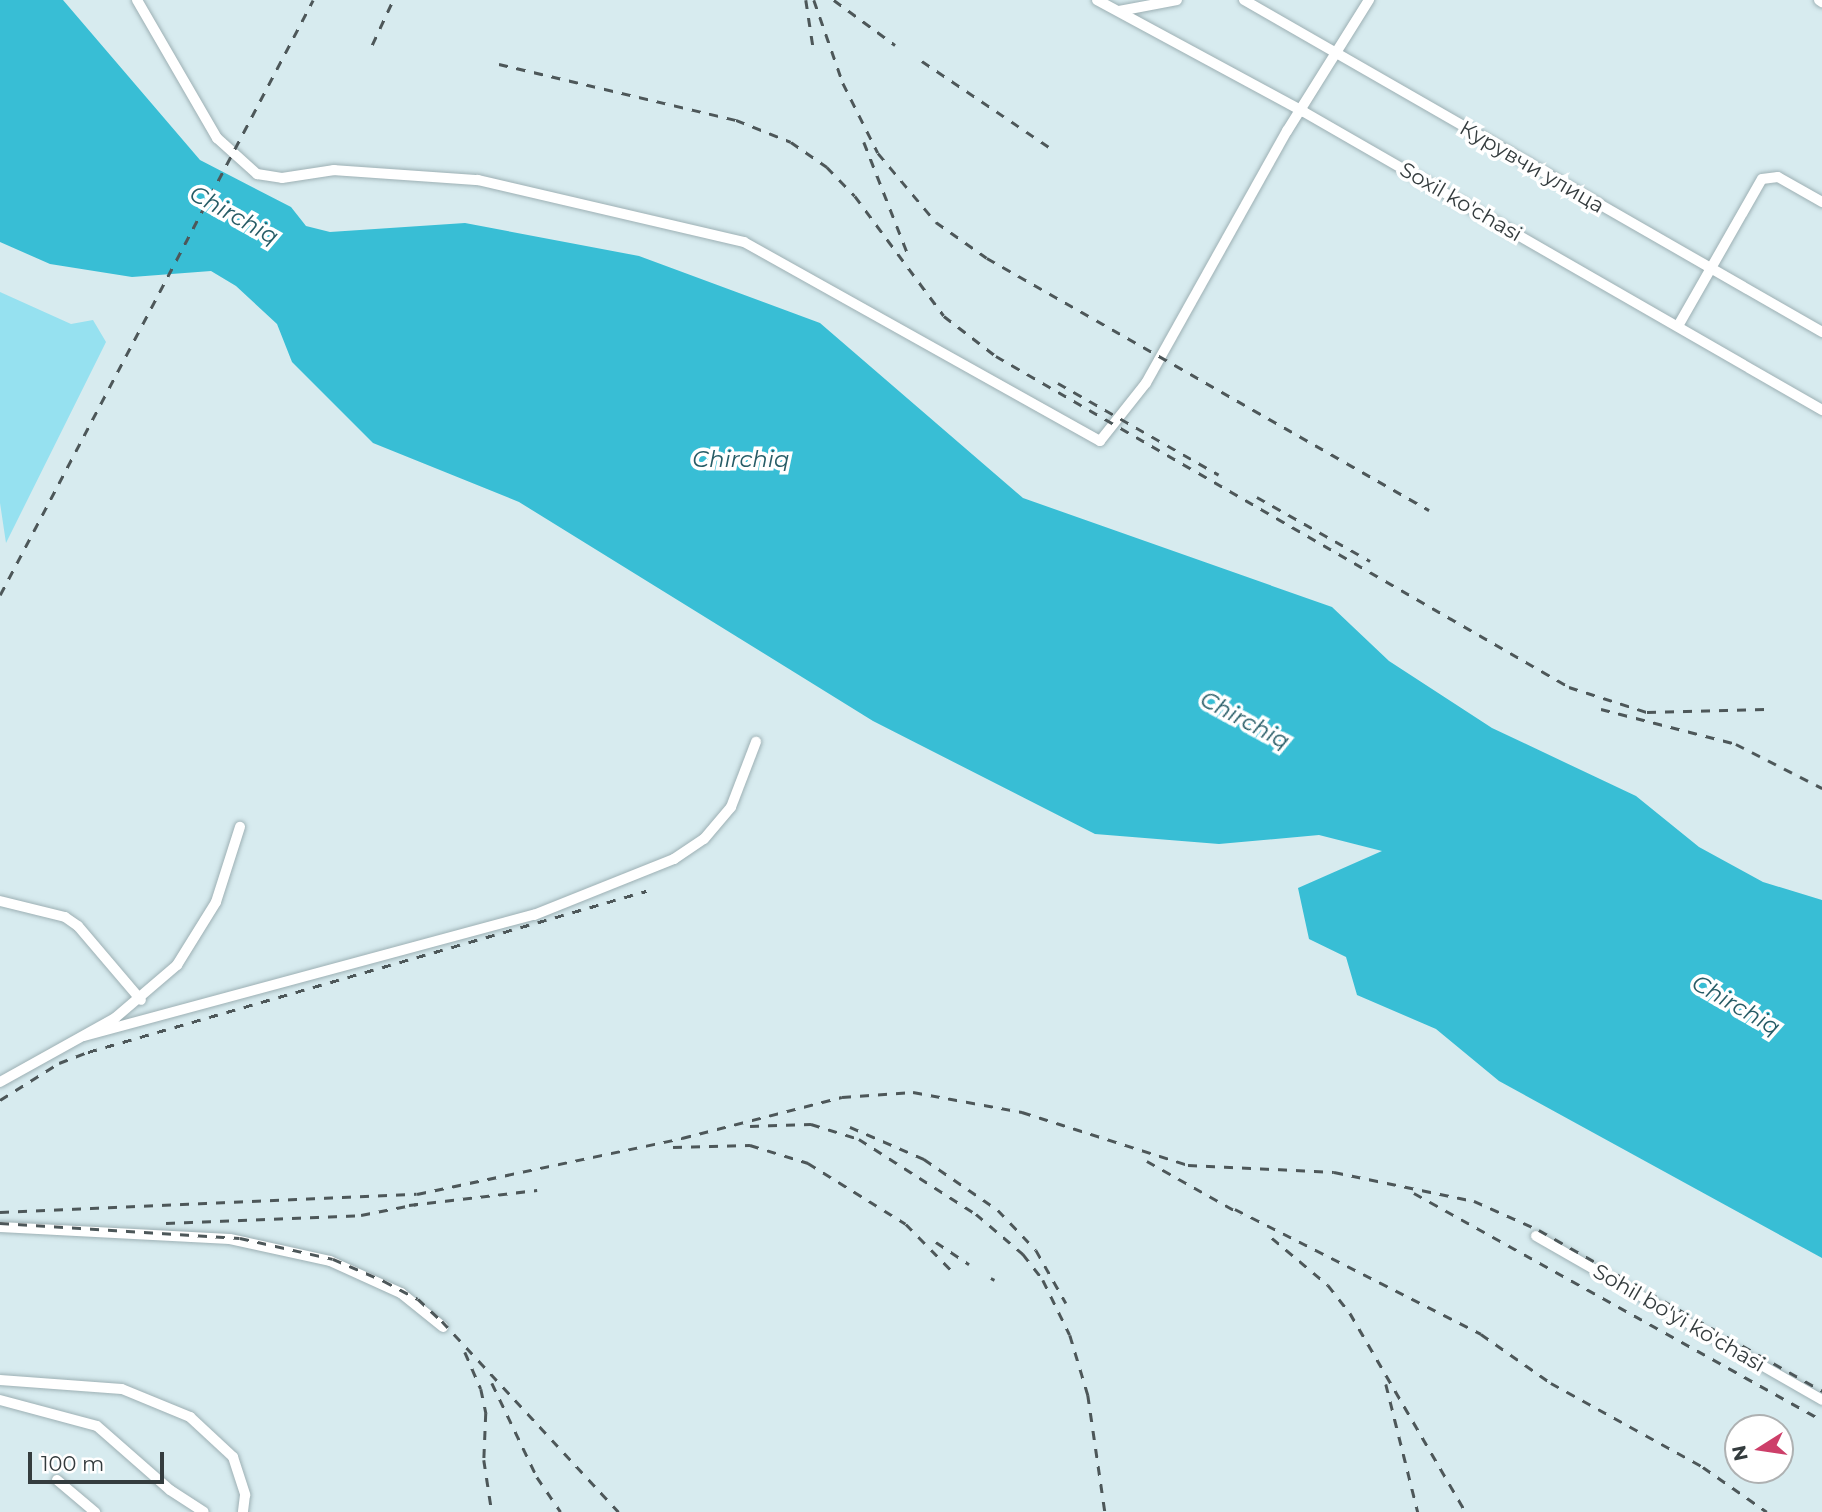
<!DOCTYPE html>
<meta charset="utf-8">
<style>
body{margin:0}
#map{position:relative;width:1822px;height:1512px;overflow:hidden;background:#d7ebef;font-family:Montserrat,sans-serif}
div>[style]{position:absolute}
.green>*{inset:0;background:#96e1f0}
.water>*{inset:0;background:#38bed5}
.roads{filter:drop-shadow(0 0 2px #9db0b4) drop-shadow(0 0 2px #9db0b4)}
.street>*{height:10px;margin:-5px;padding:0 5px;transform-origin:5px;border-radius:5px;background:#fff}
.rail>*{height:2.5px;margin-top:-1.25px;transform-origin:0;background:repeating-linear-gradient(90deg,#4d5759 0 9px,transparent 0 18px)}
span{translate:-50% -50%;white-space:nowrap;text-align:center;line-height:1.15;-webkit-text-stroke:7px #fff;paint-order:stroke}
.street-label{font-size:21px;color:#343c3e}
.water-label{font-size:23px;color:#275c66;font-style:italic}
.north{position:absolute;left:1724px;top:1414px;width:70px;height:70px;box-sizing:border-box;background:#fff;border:2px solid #aeb1b2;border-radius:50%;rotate:258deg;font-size:19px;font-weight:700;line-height:28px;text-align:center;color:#343c3e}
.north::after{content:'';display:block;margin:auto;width:24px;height:32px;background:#cd3f69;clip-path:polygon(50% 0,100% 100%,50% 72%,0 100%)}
.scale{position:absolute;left:28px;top:1452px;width:136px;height:32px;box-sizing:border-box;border:4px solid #343c3e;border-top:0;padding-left:9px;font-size:21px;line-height:24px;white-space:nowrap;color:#343c3e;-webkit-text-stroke:5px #fff;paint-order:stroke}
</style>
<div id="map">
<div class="green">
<div style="clip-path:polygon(0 292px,71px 324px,93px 320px,106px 342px,6px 543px,0 503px)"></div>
</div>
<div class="water">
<div style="clip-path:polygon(0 0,63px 0,200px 160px,291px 207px,306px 226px,330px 232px,465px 223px,639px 256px,820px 323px,1023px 498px,1332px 607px,1389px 661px,1492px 728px,1636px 796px,1699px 847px,1763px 882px,1822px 900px,1822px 1258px,1499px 1081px,1436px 1029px,1357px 995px,1346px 957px,1309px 939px,1298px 888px,1382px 851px,1319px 835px,1219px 844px,1095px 834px,873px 721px,519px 502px,373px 443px,292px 362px,277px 324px,236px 286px,211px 271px,132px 277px,50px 264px,0 242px)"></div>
</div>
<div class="roads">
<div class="street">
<div style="left:137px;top:0;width:160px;rotate:59.9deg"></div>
<div style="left:217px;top:138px;width:54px;rotate:42deg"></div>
<div style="left:257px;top:174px;width:25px;rotate:9deg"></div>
<div style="left:282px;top:178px;width:53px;rotate:-8.7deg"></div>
<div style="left:334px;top:170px;width:144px;rotate:4deg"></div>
<div style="left:478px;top:180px;width:273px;rotate:13.1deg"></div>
<div style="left:744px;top:242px;width:408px;rotate:29.2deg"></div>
<div style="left:1100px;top:441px;width:74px;rotate:-51.6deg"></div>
<div style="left:1146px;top:383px;width:289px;rotate:-60.8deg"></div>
<div style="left:1287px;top:131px;width:155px;rotate:-58deg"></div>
<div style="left:1097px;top:0;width:235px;rotate:28.4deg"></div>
<div style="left:1304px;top:112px;width:598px;rotate:29.91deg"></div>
<div style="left:1244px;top:0;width:667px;rotate:29.87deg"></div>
<div style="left:1819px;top:0;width:4px;rotate:34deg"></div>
<div style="left:1119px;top:11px;width:59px;rotate:-10.7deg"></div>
<div style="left:1678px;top:326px;width:169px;rotate:-60.3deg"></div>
<div style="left:1762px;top:179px;width:16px;rotate:-7deg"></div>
<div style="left:1778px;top:177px;width:51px;rotate:29.6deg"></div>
<div style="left:0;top:901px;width:67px;rotate:13.8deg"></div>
<div style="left:65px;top:917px;width:16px;rotate:35deg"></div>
<div style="left:78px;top:926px;width:97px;rotate:49.6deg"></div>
<div style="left:84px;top:1036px;width:466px;rotate:-15.1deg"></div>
<div style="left:534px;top:915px;width:151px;rotate:-21.8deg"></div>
<div style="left:674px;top:859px;width:36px;rotate:-34deg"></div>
<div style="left:704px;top:839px;width:42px;rotate:-49.8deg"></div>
<div style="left:731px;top:807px;width:70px;rotate:-69deg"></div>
<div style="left:0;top:1082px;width:132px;rotate:-29.1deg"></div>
<div style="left:115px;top:1018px;width:82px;rotate:-40.5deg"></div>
<div style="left:177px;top:965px;width:74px;rotate:-58.2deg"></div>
<div style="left:216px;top:902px;width:79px;rotate:-72.3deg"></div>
<div style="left:0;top:1227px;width:230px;rotate:3deg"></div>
<div style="left:230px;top:1239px;width:102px;rotate:12.4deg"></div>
<div style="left:330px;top:1261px;width:78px;rotate:24.3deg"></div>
<div style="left:401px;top:1293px;width:54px;rotate:39deg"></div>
<div style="left:1536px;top:1236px;width:330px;rotate:29.8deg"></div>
<div style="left:0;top:1380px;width:122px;rotate:4.2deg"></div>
<div style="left:122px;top:1389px;width:74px;rotate:22.4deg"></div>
<div style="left:190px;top:1417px;width:59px;rotate:42.9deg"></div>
<div style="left:233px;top:1457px;width:40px;rotate:72deg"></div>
<div style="left:245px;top:1495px;width:17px;rotate:97deg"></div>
<div style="left:0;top:1400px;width:100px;rotate:15deg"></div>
<div style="left:97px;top:1426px;width:97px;rotate:41.2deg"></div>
<div style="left:170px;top:1490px;width:40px;rotate:32.9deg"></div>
<div style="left:57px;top:1480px;width:50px;rotate:40.1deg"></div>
</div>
</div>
<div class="rail">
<div style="left:806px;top:0;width:53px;rotate:81.3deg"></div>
<div style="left:814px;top:0;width:88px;rotate:70.7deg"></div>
<div style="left:843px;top:83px;width:78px;rotate:63.4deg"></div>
<div style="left:878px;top:153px;width:90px;rotate:50deg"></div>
<div style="left:936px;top:222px;width:62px;rotate:35.2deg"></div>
<div style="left:987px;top:258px;width:509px;rotate:29.69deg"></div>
<div style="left:834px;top:0;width:76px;rotate:36.4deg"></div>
<div style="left:372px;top:45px;width:50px;rotate:-65deg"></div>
<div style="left:922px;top:61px;width:153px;rotate:34.1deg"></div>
<div style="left:499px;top:64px;width:244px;rotate:13.3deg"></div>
<div style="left:736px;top:120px;width:59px;rotate:21.8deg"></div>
<div style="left:791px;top:142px;width:44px;rotate:34.8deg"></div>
<div style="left:827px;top:167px;width:40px;rotate:46deg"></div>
<div style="left:855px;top:196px;width:149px;rotate:53.4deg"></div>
<div style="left:944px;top:316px;width:66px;rotate:37.6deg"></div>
<div style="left:996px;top:356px;width:662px;rotate:30.01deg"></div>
<div style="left:1569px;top:687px;width:82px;rotate:17.8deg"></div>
<div style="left:1647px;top:712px;width:118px;rotate:-1.5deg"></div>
<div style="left:864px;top:142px;width:118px;rotate:68.6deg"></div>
<div style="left:1058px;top:383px;width:185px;rotate:29.7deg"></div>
<div style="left:1257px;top:497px;width:130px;rotate:29.5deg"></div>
<div style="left:0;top:595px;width:672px;rotate:-62.25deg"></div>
<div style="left:1601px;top:709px;width:139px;rotate:14.5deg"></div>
<div style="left:1736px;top:744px;width:97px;rotate:27.1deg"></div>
<div style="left:0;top:1100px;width:70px;rotate:-32.1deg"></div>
<div style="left:59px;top:1063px;width:31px;rotate:-21deg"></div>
<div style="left:88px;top:1052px;width:581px;rotate:-16.09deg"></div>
<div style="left:750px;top:1126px;width:61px;rotate:-1.9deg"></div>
<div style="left:811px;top:1124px;width:50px;rotate:17.4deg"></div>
<div style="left:859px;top:1139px;width:139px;rotate:32.7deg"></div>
<div style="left:976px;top:1214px;width:62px;rotate:40.4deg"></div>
<div style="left:1023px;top:1254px;width:33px;rotate:52deg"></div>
<div style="left:1043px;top:1280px;width:61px;rotate:63.9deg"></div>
<div style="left:1070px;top:1335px;width:63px;rotate:73.3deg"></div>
<div style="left:1088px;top:1395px;width:118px;rotate:81.7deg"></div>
<div style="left:850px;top:1127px;width:81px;rotate:23.4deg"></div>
<div style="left:924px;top:1159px;width:90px;rotate:34.6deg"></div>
<div style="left:998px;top:1210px;width:55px;rotate:46.5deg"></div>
<div style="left:1036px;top:1250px;width:61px;rotate:60.5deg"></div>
<div style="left:673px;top:1147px;width:77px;rotate:-1.5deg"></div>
<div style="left:750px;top:1145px;width:61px;rotate:17.2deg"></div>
<div style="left:808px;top:1163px;width:115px;rotate:31.9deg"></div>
<div style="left:906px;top:1224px;width:67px;rotate:45.6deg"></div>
<div style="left:1147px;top:1161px;width:108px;rotate:29.4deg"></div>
<div style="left:1414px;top:1193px;width:467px;rotate:29.1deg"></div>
<div style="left:409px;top:1205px;width:129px;rotate:-6.7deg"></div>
<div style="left:1235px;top:1209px;width:276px;rotate:26.9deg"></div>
<div style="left:1481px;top:1334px;width:85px;rotate:35deg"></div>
<div style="left:1551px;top:1383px;width:174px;rotate:28.9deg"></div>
<div style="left:1703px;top:1467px;width:78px;rotate:35.1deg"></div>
<div style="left:0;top:1212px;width:417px;rotate:-2.5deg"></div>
<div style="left:417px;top:1194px;width:271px;rotate:-11.9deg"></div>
<div style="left:682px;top:1138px;width:165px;rotate:-14.4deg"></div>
<div style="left:842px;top:1097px;width:71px;rotate:-4deg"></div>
<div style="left:913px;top:1092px;width:111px;rotate:10.4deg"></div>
<div style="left:1022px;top:1112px;width:174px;rotate:17.7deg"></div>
<div style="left:1188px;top:1165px;width:146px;rotate:2.7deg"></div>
<div style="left:1334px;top:1172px;width:143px;rotate:11.7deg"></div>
<div style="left:1474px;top:1201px;width:71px;rotate:24deg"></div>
<div style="left:1539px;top:1230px;width:326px;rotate:29.6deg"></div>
<div style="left:0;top:1223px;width:240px;rotate:3.6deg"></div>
<div style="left:240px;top:1238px;width:95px;rotate:12.7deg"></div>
<div style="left:333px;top:1259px;width:56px;rotate:23.3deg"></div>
<div style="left:384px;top:1281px;width:38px;rotate:28deg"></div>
<div style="left:418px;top:1299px;width:33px;rotate:43deg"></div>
<div style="left:442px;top:1321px;width:260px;rotate:47.2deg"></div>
<div style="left:166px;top:1223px;width:195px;rotate:-2.3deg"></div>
<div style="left:361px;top:1215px;width:57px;rotate:-11.1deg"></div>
<div style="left:1272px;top:1238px;width:73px;rotate:40deg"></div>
<div style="left:1328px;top:1285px;width:36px;rotate:52deg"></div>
<div style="left:1350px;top:1313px;width:230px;rotate:59.8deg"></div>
<div style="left:936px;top:1242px;width:40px;rotate:34deg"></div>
<div style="left:991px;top:1278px;width:4px;rotate:27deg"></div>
<div style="left:465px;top:1352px;width:40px;rotate:66.6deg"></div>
<div style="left:481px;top:1389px;width:25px;rotate:78deg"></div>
<div style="left:486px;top:1413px;width:47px;rotate:92.4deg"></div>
<div style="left:484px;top:1460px;width:53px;rotate:81.3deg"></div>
<div style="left:492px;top:1383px;width:104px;rotate:64.4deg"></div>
<div style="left:537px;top:1477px;width:42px;rotate:55.6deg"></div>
<div style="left:1386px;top:1384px;width:132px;rotate:76deg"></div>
</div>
<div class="street-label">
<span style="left:1532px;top:167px;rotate:30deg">Курувчи улица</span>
<span style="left:1461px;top:202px;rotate:30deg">Soxil ko'chasi</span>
<span style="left:1679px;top:1318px;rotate:30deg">Sohil bo'yi ko'chasi</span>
</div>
<div class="water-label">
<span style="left:234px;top:215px;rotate:29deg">Chirchiq</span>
<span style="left:741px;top:459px">Chirchiq</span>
<span style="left:1245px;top:720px;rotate:28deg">Chirchiq</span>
<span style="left:1736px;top:1005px;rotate:30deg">Chirchiq</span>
</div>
<div class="north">N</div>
<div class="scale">100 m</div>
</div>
